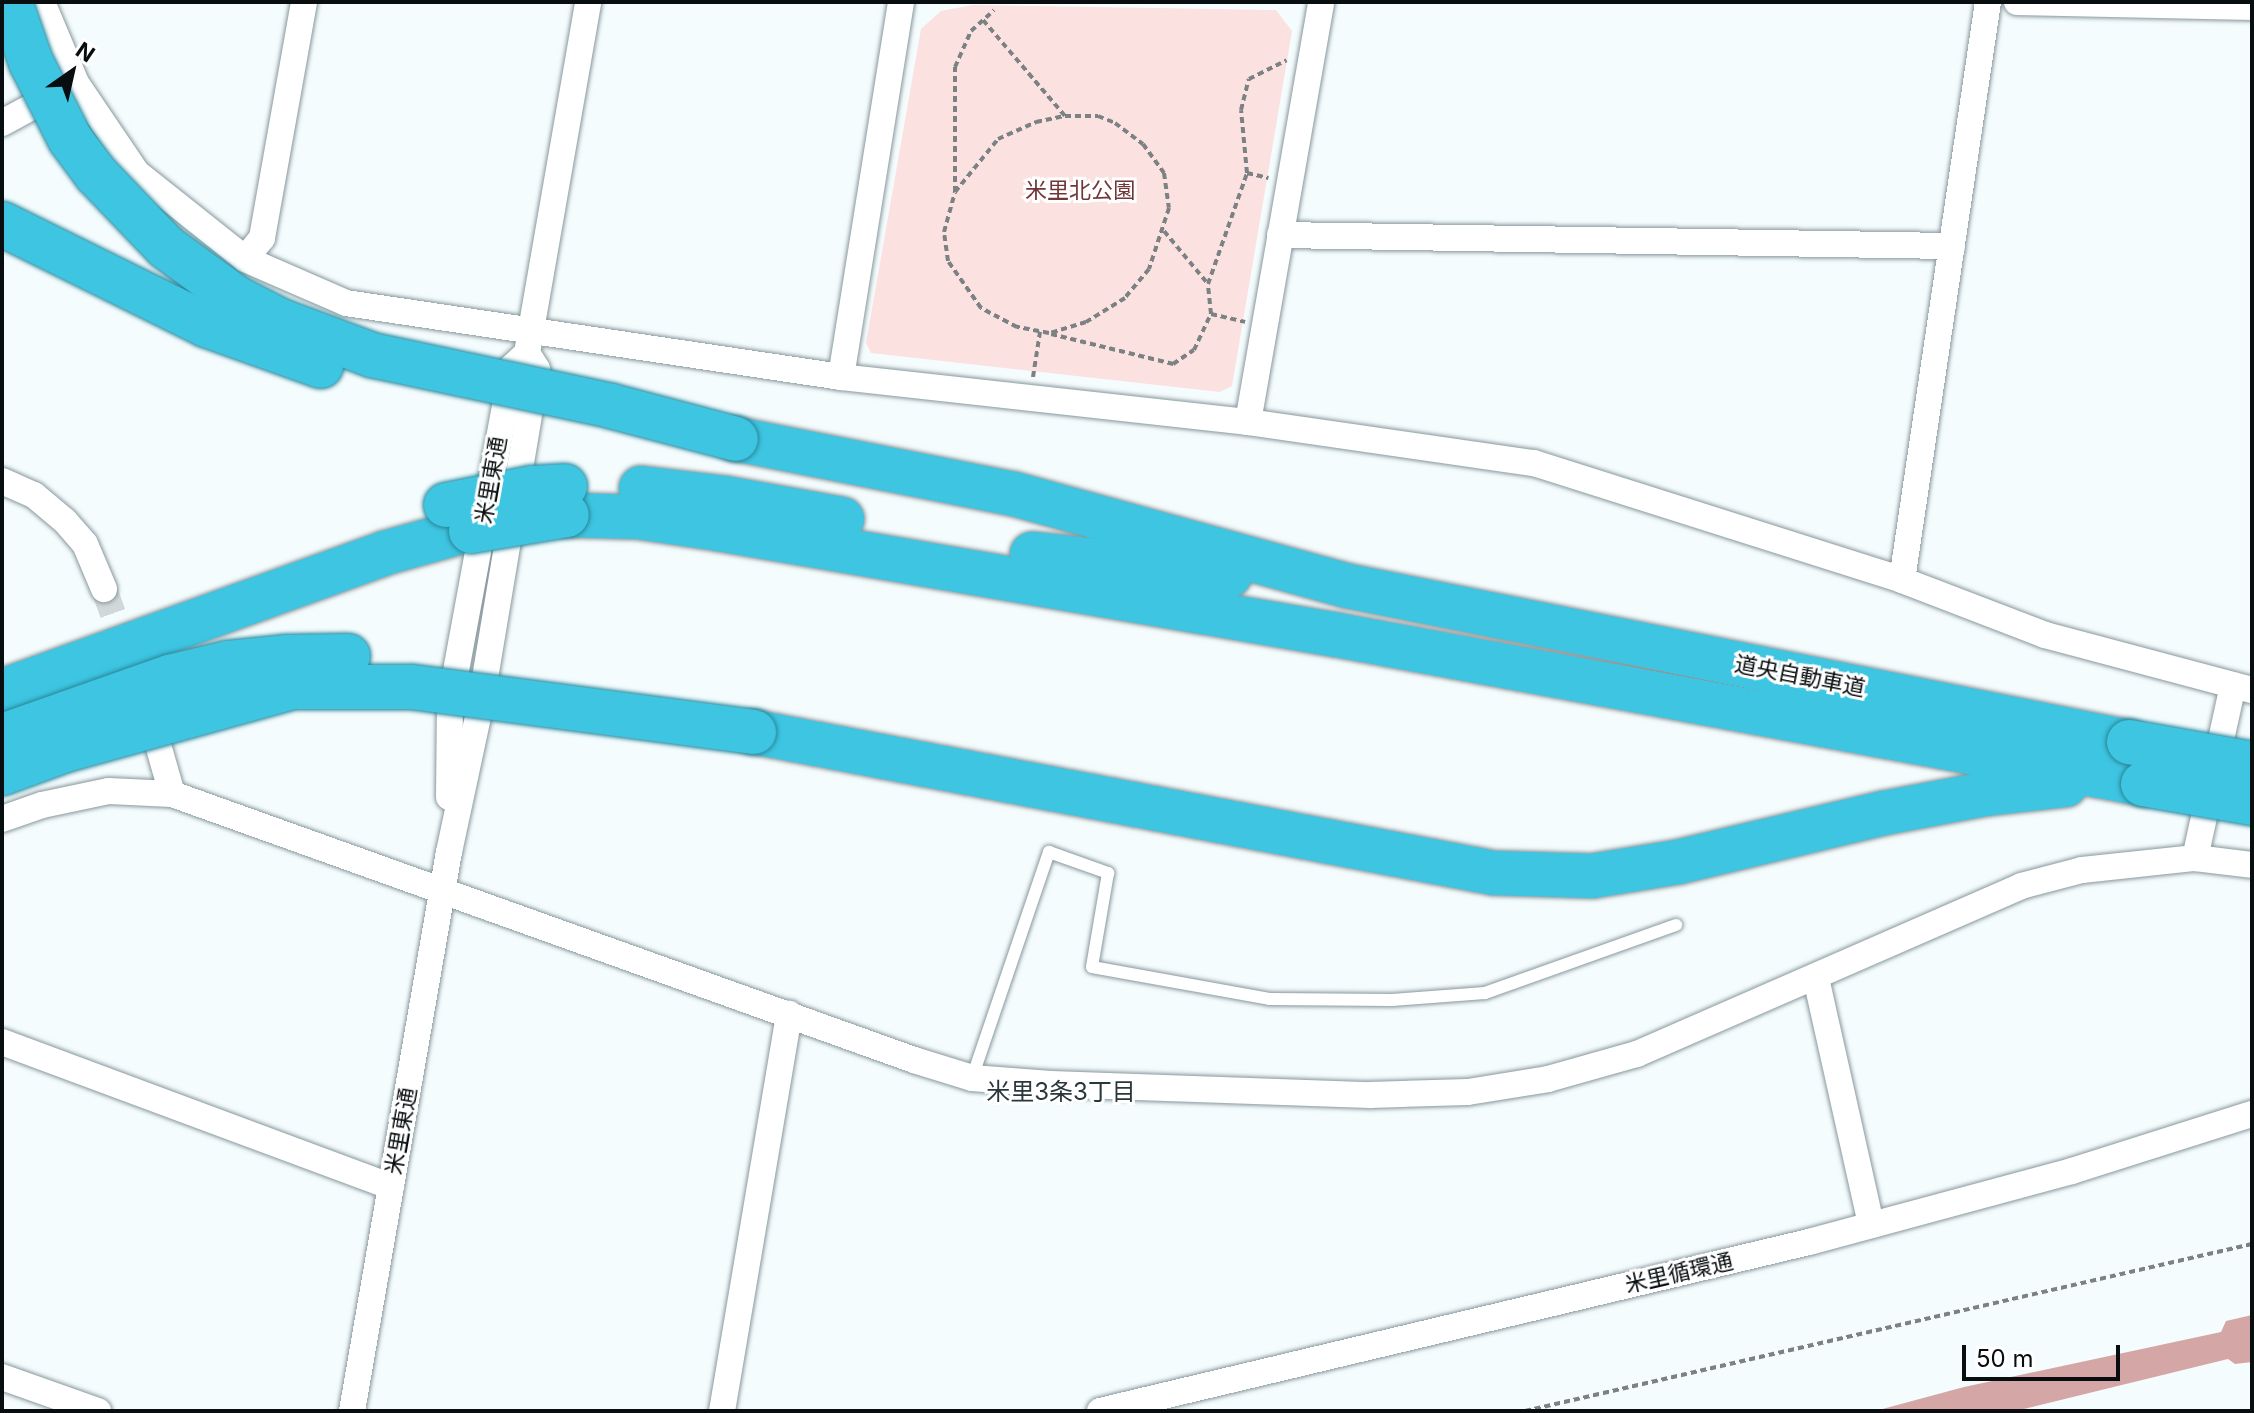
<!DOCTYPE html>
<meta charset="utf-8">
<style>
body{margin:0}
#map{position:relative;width:2254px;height:1413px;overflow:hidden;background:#f5fcfe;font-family:Inter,"Noto Sans JP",sans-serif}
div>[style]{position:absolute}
.green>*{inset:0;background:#fbe1e0}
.water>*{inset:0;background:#d4a7a6}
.street-tunnel>*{height:26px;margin-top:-13px;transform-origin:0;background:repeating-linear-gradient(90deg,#d1d8da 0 26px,transparent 0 39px)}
.path>*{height:4px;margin-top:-2px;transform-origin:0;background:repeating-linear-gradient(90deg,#7c8284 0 6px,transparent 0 10px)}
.roads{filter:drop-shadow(0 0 2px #88989c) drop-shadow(0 0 2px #88989c)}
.lane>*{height:12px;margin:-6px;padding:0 6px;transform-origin:6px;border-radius:6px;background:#fff}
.street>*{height:26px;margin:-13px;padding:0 13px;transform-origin:13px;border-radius:13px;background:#fff}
.highway>*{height:44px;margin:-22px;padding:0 22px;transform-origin:22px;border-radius:22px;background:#3dc5e1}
.bridges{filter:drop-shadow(0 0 2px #2a8598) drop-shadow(0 0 2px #2a8598)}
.highway-bridge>*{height:44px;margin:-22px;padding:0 22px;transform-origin:22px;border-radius:22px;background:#3dc5e1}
span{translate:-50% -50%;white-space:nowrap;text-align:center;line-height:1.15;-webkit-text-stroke:6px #fff;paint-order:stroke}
.park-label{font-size:22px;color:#713637}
.street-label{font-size:22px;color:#080d0f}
.neighbourhood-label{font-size:24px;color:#2b383b}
.frame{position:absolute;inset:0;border:4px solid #080d0f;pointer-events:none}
.north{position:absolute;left:32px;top:32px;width:80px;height:80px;-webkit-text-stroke:6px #fff;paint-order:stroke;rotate:34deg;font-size:22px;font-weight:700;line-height:32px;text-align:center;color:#080d0f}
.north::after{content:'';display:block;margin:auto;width:28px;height:36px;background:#080d0f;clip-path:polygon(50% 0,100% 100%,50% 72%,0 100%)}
.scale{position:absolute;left:1962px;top:1345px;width:158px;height:36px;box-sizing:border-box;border:4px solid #080d0f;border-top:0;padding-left:10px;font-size:24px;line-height:28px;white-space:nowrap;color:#080d0f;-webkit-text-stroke:6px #fff;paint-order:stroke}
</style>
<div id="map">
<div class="green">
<div style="clip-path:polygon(973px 5px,1276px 10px,1292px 31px,1232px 386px,1220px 392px,871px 353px,866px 343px,921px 29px,941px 11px)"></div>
</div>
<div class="water">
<div style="clip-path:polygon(2252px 1315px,2252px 1362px,2235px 1364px,2228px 1359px,2016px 1411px,1875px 1411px,1964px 1387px,2221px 1332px,2226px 1321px)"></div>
</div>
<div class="street-tunnel">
<div style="left:104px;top:589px;width:73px;rotate:70.1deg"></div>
</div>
<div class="path">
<div style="left:983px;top:20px;width:126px;rotate:49.5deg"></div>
<div style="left:1247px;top:173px;width:22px;rotate:13deg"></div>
<div style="left:955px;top:192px;width:68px;rotate:-50.9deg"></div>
<div style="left:998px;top:139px;width:42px;rotate:-24.1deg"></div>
<div style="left:1036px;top:122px;width:30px;rotate:-12deg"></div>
<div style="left:1065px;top:116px;width:33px"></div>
<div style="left:1098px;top:116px;width:18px;rotate:22deg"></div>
<div style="left:1115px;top:123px;width:35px;rotate:37deg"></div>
<div style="left:1143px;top:144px;width:36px;rotate:54deg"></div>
<div style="left:1164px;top:173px;width:35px;rotate:82deg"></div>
<div style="left:1169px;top:208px;width:64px;rotate:108.2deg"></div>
<div style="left:1149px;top:269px;width:38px;rotate:130deg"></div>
<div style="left:1125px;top:298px;width:46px;rotate:148.4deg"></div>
<div style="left:1086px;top:322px;width:39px;rotate:163deg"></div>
<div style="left:1049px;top:333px;width:33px;rotate:-169deg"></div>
<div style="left:1017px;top:327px;width:41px;rotate:-152.2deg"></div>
<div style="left:981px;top:308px;width:57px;rotate:-125.1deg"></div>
<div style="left:948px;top:261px;width:29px;rotate:-98deg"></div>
<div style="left:944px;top:232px;width:41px;rotate:-74.6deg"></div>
<div style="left:955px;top:192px;width:125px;rotate:-90deg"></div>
<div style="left:955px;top:67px;width:39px;rotate:-66deg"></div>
<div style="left:971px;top:31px;width:31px;rotate:-42deg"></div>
<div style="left:1164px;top:231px;width:69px;rotate:50.3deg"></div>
<div style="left:1211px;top:314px;width:35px;rotate:13deg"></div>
<div style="left:1051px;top:334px;width:126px;rotate:13.8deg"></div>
<div style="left:1173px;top:364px;width:25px;rotate:-34deg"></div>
<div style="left:1194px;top:350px;width:40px;rotate:-65deg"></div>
<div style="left:1211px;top:314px;width:30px;rotate:-96deg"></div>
<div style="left:1208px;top:284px;width:118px;rotate:-70.6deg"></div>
<div style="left:1247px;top:173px;width:63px;rotate:-95.4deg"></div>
<div style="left:1241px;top:110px;width:32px;rotate:-76deg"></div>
<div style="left:1249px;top:79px;width:42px;rotate:-26.6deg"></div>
<div style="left:1033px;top:377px;width:46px;rotate:-81.2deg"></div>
<div style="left:1525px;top:1411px;width:746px;rotate:-12.94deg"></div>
</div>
<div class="roads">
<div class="lane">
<div style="left:972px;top:1078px;width:239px;rotate:-71.2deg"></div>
<div style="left:1049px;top:852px;width:63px;rotate:19.6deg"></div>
<div style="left:1108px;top:873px;width:95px;rotate:99.7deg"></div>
<div style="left:1092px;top:967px;width:180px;rotate:10.2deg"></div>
<div style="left:1269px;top:999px;width:123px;rotate:0.5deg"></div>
<div style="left:1392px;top:1000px;width:93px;rotate:-4.3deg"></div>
<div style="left:1485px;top:993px;width:203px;rotate:-19.6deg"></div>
</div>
<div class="street">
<div style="left:42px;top:2px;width:88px;rotate:67.2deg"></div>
<div style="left:76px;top:83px;width:109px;rotate:55.9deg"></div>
<div style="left:137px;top:173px;width:138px;rotate:38.5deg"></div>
<div style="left:245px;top:259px;width:110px;rotate:23.5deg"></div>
<div style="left:346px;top:303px;width:501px;rotate:8.5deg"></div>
<div style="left:841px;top:377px;width:409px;rotate:6.3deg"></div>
<div style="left:1248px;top:422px;width:289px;rotate:8.2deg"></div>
<div style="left:1534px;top:463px;width:386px;rotate:17.6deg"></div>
<div style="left:1902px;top:580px;width:153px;rotate:21deg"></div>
<div style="left:2045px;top:635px;width:214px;rotate:14.9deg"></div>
<div style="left:2017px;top:2px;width:235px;rotate:1.2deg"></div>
<div style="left:2px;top:123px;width:65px;rotate:-28.5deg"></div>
<div style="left:1280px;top:235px;width:672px;rotate:0.94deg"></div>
<div style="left:245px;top:259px;width:27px;rotate:-51deg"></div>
<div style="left:262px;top:238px;width:240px;rotate:-79.9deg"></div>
<div style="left:841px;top:377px;width:380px;rotate:-80.9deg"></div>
<div style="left:1248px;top:422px;width:426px;rotate:-80.1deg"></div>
<div style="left:2px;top:481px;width:35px;rotate:24deg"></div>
<div style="left:34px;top:495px;width:40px;rotate:40deg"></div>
<div style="left:65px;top:521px;width:30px;rotate:49deg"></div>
<div style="left:85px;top:544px;width:49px;rotate:67.1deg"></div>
<div style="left:1902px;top:580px;width:584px;rotate:-81.54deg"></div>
<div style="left:149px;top:713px;width:84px;rotate:74.1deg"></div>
<div style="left:449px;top:797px;width:94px;rotate:-89.4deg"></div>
<div style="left:450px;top:703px;width:342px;rotate:-79.5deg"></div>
<div style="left:512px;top:367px;width:21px;rotate:-43deg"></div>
<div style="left:527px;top:353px;width:356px;rotate:-80.1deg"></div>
<div style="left:2px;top:819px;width:42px;rotate:-19.3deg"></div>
<div style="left:42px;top:805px;width:68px;rotate:-11.8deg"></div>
<div style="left:109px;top:791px;width:63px;rotate:2.7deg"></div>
<div style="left:172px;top:794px;width:788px;rotate:19.72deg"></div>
<div style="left:914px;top:1060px;width:61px;rotate:17.2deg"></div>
<div style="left:972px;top:1078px;width:79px;rotate:4.3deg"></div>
<div style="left:1051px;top:1084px;width:319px;rotate:2deg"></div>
<div style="left:1370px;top:1095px;width:98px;rotate:-1.8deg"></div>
<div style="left:1468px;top:1092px;width:81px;rotate:-9.2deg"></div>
<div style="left:1548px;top:1079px;width:92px;rotate:-15.7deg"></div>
<div style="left:1637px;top:1054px;width:419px;rotate:-23.6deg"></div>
<div style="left:2021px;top:886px;width:63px;rotate:-14.7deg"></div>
<div style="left:2082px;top:870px;width:114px;rotate:-6.1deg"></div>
<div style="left:2195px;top:858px;width:57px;rotate:7deg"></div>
<div style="left:2195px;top:858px;width:177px;rotate:-77.6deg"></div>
<div style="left:1816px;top:978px;width:253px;rotate:77.4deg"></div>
<div style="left:2px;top:1042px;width:415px;rotate:20.4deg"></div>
<div style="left:2px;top:1377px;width:102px;rotate:19.5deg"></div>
<div style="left:352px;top:1411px;width:567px;rotate:-80.16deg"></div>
<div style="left:449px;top:852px;width:147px;rotate:-77.9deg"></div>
<div style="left:480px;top:708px;width:344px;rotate:-80.5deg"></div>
<div style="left:537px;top:369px;width:19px;rotate:-122deg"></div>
<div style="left:722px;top:1411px;width:403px;rotate:-80.4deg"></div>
<div style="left:1100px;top:1411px;width:729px;rotate:-13.41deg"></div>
<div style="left:1809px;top:1242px;width:272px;rotate:-15.1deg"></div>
<div style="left:2072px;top:1171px;width:189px;rotate:-17.6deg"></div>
</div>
<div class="highway">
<div style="left:736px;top:439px;width:283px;rotate:11.2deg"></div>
<div style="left:1014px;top:494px;width:346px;rotate:15.4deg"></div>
<div style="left:1348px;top:586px;width:796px;rotate:11.3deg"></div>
<div style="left:641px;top:488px;width:84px;rotate:6.9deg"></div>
<div style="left:724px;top:498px;width:120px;rotate:10.1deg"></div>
<div style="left:567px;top:515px;width:71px;rotate:1.6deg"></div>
<div style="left:638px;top:517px;width:82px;rotate:8.4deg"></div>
<div style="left:719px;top:529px;width:627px;rotate:9.73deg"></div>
<div style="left:1337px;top:635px;width:820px;rotate:10.47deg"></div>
<div style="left:1032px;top:554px;width:199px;rotate:6.1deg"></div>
<div style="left:2px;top:691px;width:407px;rotate:-19.8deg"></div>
<div style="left:385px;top:553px;width:71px;rotate:-15.6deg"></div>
<div style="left:754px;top:732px;width:753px;rotate:10.79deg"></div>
<div style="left:1494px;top:873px;width:98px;rotate:1.8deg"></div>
<div style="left:1592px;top:876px;width:87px;rotate:-9.2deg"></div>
<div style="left:1678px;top:862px;width:212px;rotate:-13.4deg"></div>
<div style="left:1884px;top:813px;width:103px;rotate:-10.7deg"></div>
<div style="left:1985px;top:794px;width:81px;rotate:-6.4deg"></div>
</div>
</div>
<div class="bridges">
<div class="highway-bridge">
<div style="left:10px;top:2px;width:64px;rotate:70.7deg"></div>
<div style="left:31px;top:62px;width:86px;rotate:63.1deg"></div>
<div style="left:70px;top:139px;width:44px;rotate:53.4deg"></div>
<div style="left:96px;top:174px;width:101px;rotate:46.2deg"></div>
<div style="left:166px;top:247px;width:87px;rotate:36.1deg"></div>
<div style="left:236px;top:298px;width:51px;rotate:27.1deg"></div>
<div style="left:281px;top:321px;width:97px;rotate:20.5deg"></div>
<div style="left:372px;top:355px;width:244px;rotate:12deg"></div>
<div style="left:611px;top:406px;width:129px;rotate:14.8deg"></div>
<div style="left:2px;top:224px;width:228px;rotate:26.3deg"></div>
<div style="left:206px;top:325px;width:122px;rotate:19.6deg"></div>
<div style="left:446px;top:505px;width:88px;rotate:-11.2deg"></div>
<div style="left:532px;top:488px;width:33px;rotate:-3deg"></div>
<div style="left:471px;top:531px;width:97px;rotate:-9.5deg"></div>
<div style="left:2px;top:736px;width:178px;rotate:-19.4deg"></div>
<div style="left:170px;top:677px;width:60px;rotate:-13.6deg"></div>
<div style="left:228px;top:663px;width:58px;rotate:-5.9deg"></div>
<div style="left:286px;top:657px;width:62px;rotate:-0.9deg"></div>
<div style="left:2129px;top:742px;width:125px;rotate:10.1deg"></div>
<div style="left:2px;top:773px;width:67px;rotate:-20.1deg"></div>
<div style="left:65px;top:750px;width:236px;rotate:-15.5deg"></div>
<div style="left:292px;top:687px;width:120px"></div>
<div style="left:412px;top:687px;width:345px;rotate:7.5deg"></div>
<div style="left:2143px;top:784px;width:111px;rotate:9.9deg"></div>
</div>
</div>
<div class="park-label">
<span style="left:1080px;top:191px">米里北公園</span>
</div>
<div class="street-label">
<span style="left:491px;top:480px;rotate:-80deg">米里東通</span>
<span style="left:1800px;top:676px;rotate:11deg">道央自動車道</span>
<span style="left:401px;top:1131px;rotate:-80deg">米里東通</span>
<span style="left:1679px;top:1273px;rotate:-13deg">米里循環通</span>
</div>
<div class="neighbourhood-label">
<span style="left:1061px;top:1092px">米里3条3丁目</span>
</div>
<div class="frame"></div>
<div class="north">N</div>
<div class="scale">50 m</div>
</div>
